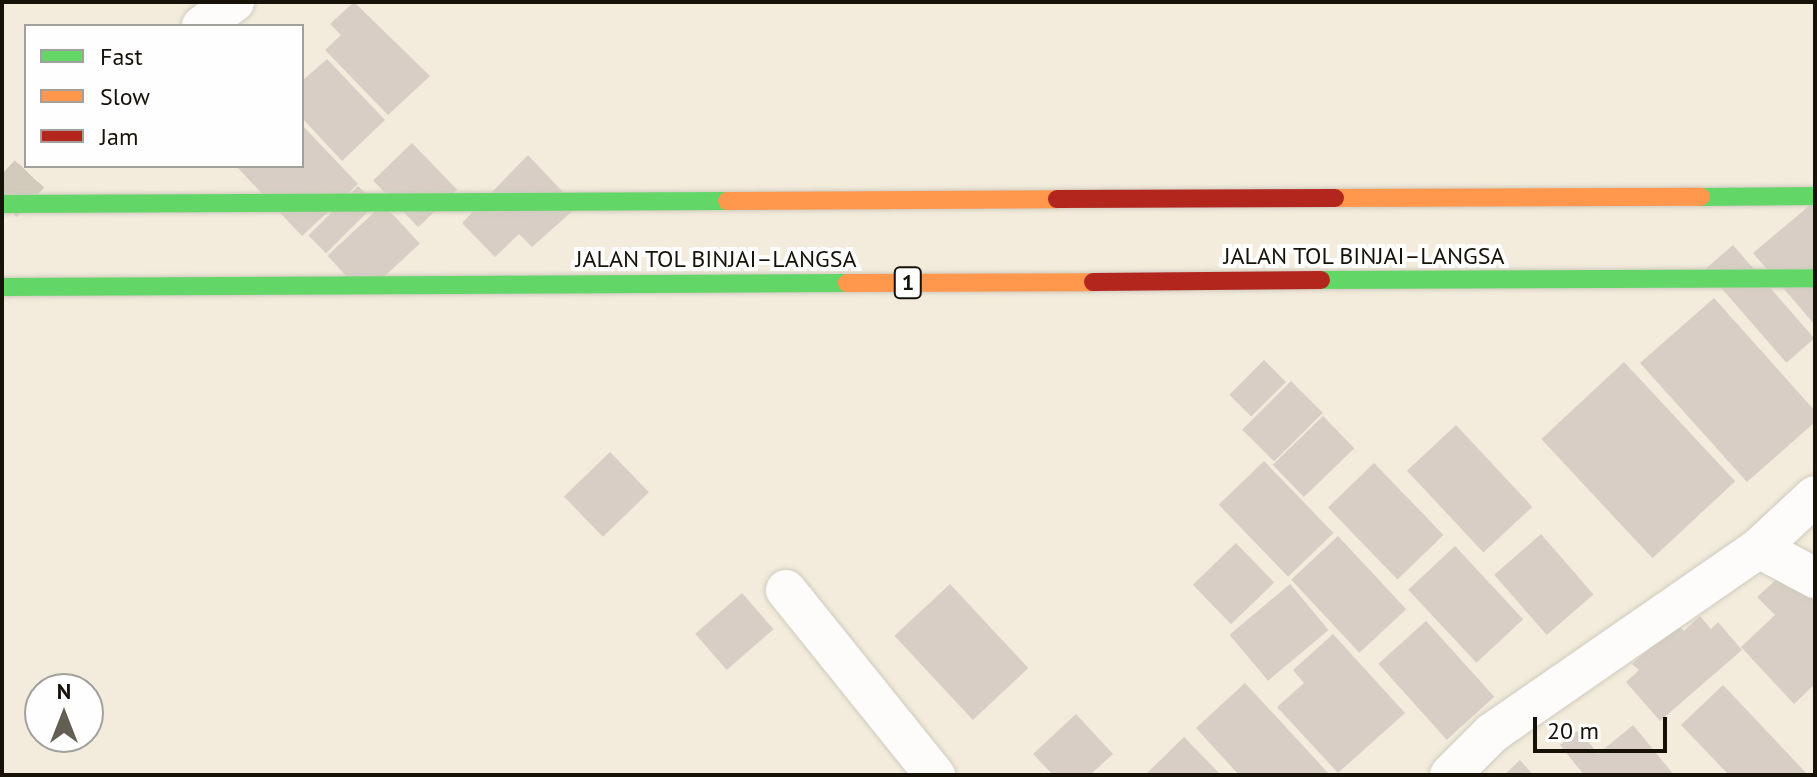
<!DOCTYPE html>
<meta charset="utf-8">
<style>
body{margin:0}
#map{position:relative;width:1817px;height:777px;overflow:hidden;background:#f3ecdc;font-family:"PT Sans",sans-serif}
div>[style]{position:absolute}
.building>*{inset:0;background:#d8cec5;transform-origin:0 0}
.street-tunnel>*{height:40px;margin-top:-20px;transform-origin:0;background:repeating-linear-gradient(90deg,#d2cbbc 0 40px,transparent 0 60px)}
.roads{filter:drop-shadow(0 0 2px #cfcabe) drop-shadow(0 0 2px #cfcabe)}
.street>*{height:40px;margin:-20px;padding:0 20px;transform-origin:20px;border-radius:20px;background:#fdfcfa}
.fast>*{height:18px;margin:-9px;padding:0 9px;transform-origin:9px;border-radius:9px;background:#63d668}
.slow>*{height:18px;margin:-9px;padding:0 9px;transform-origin:9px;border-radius:9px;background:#ff974d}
.jam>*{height:18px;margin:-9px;padding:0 9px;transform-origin:9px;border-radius:9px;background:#b3261e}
span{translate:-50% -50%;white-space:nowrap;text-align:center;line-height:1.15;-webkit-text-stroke:8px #fefefe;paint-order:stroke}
.shield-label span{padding:2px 6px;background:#fefefe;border:2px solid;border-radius:6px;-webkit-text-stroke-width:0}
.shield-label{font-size:22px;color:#161208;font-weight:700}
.street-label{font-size:24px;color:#161208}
.frame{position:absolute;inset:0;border:4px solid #161208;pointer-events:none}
.legend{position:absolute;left:24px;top:24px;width:280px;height:144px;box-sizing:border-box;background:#fefefe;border:2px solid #a1a09c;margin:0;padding:10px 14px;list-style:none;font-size:24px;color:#161208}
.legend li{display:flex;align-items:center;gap:16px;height:40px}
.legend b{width:40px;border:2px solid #a1a09c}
.north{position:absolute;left:24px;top:673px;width:80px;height:80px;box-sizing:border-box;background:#fefefe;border:2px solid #a1a09c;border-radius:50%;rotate:0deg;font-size:22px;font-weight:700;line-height:32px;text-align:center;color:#161208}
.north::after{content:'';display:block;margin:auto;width:28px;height:36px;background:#635e52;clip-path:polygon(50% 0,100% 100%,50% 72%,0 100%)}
.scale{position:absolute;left:1533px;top:717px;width:134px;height:36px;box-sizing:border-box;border:4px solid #161208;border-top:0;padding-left:10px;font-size:24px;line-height:28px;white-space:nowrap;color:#161208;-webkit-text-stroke:6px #fefefe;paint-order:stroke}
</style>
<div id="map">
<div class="building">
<div style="clip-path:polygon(354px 2px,430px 76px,388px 115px,325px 50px,341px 35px,330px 24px)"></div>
<div style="clip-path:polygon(327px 59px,385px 120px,342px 161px,302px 118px,302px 81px)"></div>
<div style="clip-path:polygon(302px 125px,358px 184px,302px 236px,236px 166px,302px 166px)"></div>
<div style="left:412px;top:143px;width:65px;height:54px;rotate:46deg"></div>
<div style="clip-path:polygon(528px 155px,577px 207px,532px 247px,519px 234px,495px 257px,462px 223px)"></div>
<div style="left:358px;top:186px;width:25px;height:70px;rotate:45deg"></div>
<div style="clip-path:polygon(1815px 201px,1815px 325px,1753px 253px)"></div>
<div style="left:383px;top:204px;width:54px;height:76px;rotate:47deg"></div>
<div style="left:1733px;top:245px;width:124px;height:37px;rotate:49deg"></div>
<div style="clip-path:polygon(1714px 298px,1815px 411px,1815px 422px,1747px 482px,1640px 363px)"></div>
<div style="left:1264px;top:360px;width:31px;height:49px;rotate:45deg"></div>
<div style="left:1624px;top:362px;width:163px;height:113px;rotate:47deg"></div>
<div style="left:1291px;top:381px;width:45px;height:69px;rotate:45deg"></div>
<div style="left:1323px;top:416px;width:45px;height:70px;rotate:46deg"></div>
<div style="left:1456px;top:425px;width:112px;height:67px;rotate:47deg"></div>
<div style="left:610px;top:452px;width:56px;height:64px;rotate:46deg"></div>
<div style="left:1264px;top:461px;width:100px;height:63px;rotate:46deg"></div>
<div style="left:1374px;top:463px;width:100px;height:64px;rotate:46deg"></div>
<div style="left:1541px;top:534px;width:80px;height:62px;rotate:49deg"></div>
<div style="left:1338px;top:536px;width:100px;height:64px;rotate:47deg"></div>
<div style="left:1236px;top:543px;width:55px;height:60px;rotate:46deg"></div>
<div style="left:1455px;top:546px;width:100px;height:64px;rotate:47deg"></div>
<div style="clip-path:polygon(1789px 568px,1815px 578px,1815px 684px,1794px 704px,1741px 647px,1775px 615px,1757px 597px)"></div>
<div style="left:950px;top:584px;width:115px;height:76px;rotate:47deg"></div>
<div style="left:1290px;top:584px;width:60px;height:79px;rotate:50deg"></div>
<div style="left:742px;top:593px;width:48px;height:62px;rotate:49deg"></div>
<div style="clip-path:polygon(1700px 616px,1711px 629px,1718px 622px,1742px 650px,1660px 721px,1626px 682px,1639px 670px,1632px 664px,1677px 624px,1684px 631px)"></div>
<div style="left:1426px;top:621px;width:102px;height:64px;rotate:48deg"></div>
<div style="clip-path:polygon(1333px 634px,1405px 713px,1338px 773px,1277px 707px,1304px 683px,1293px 670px)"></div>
<div style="clip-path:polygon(1245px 683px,1330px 775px,1239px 775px,1196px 728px)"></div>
<div style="clip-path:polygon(1723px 685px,1808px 775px,1729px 775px,1681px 725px)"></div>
<div style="clip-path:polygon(1076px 714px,1113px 754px,1090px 775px,1053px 775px,1033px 754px)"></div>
<div style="clip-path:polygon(1633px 725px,1674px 775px,1584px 775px,1560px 745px,1579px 730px,1598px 754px)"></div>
<div style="clip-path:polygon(1184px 737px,1221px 775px,1145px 775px)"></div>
<div style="clip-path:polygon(1520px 760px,1533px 775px,1504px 775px)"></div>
</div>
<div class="street-tunnel">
<div style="left:2px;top:203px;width:51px;rotate:-46.6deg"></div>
</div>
<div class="roads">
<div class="street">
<div style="left:202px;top:26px;width:40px;rotate:-37deg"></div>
<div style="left:1759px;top:548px;width:64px;rotate:28.2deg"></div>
<div style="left:786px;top:590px;width:238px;rotate:51.2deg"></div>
<div style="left:1450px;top:775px;width:59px;rotate:-45deg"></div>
<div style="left:1492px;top:733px;width:325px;rotate:-34.7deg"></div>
<div style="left:1759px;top:548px;width:76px;rotate:-42.9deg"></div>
</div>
<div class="fast">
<div style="left:1701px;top:197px;width:114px;rotate:-0.5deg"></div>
<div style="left:2px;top:204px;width:725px;rotate:-0.24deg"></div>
<div style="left:1321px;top:280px;width:494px;rotate:-0.2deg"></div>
<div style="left:2px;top:287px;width:845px;rotate:-0.27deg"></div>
</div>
<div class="slow">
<div style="left:1335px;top:198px;width:366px;rotate:-0.2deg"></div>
<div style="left:727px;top:201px;width:330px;rotate:-0.3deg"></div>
<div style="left:847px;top:283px;width:246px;rotate:-0.2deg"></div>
</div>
<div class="jam">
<div style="left:1057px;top:199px;width:278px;rotate:-0.2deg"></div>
<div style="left:1093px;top:282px;width:228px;rotate:-0.5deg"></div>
</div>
</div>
<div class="shield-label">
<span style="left:908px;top:283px">1</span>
</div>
<div class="street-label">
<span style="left:1364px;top:256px">JALAN TOL BINJAI–LANGSA</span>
<span style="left:716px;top:259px">JALAN TOL BINJAI–LANGSA</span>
</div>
<div class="frame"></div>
<ul class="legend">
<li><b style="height:10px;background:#63d668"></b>Fast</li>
<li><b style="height:10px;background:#ff974d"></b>Slow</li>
<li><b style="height:10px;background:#b3261e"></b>Jam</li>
</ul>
<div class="north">N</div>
<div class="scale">20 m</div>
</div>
